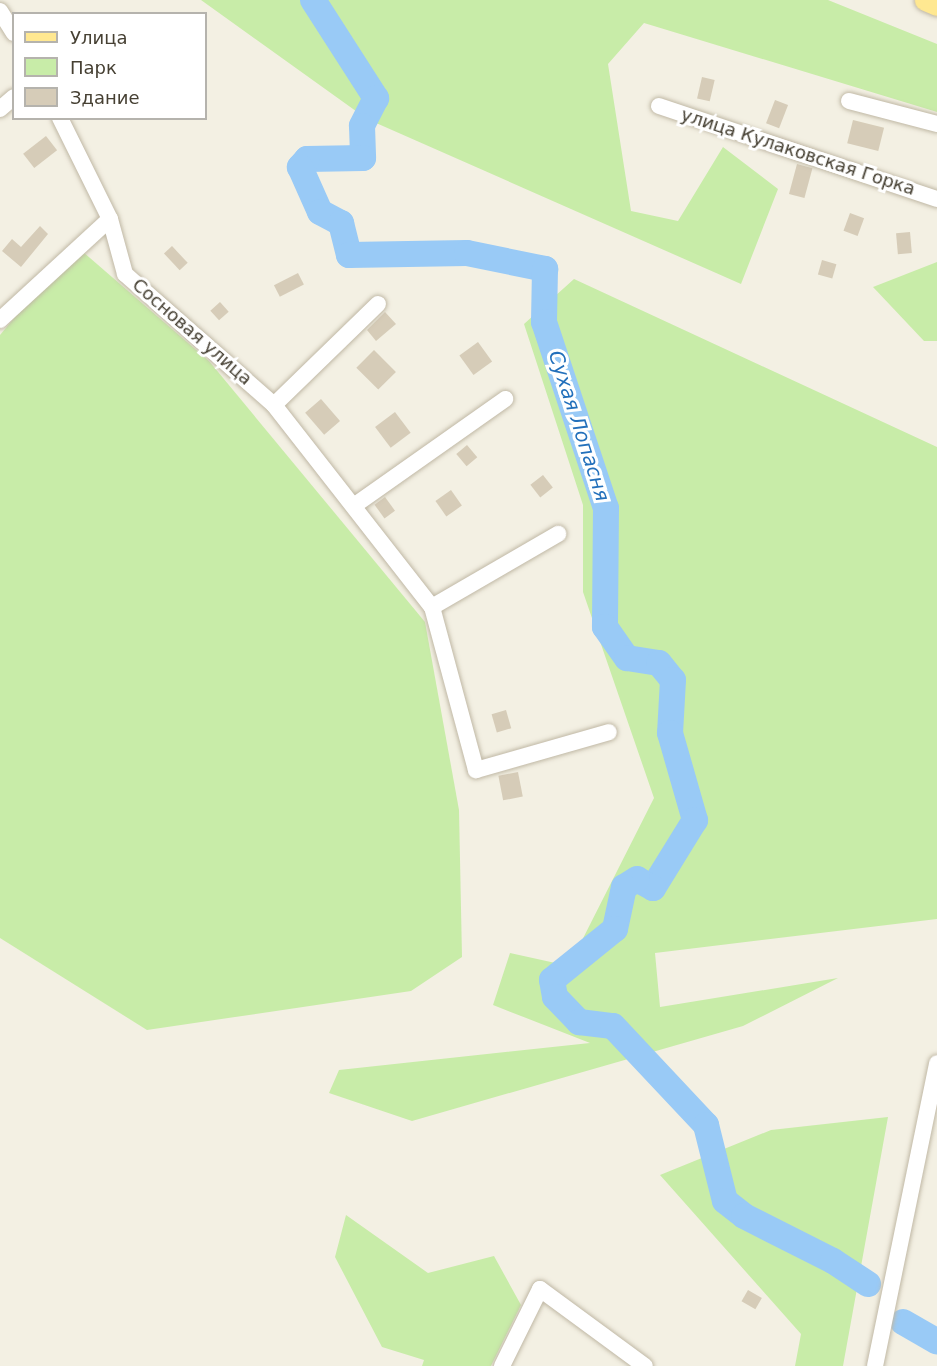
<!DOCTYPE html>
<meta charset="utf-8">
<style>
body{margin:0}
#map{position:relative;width:937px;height:1366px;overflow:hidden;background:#f3f0e3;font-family:"DejaVu Sans",sans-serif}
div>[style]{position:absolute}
.green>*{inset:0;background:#c8eca8}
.river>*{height:26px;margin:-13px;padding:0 13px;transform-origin:13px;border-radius:13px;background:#99caf6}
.building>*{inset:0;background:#d6ccb8;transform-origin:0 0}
.roads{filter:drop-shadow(0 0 2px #c0b8a5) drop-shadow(0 0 2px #c0b8a5)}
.minor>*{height:16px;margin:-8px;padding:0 8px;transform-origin:8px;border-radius:8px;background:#fff}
.major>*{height:21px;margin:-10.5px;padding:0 10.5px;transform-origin:10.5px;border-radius:10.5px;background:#ffe891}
span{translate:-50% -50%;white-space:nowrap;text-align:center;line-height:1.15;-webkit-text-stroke:6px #fff;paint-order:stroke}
.street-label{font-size:18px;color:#464033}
.water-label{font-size:20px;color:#2370bb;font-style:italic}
.legend{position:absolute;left:12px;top:12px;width:195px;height:108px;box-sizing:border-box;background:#fff;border:2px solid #b5b3ad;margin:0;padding:8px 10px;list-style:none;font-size:18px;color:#464033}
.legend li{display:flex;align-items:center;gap:12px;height:30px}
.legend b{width:30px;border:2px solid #b5b3ad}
</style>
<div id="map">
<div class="green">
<div style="clip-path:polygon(201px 0,828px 0,937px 44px,937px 112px,644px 23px,608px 64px,631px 211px,678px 221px,723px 147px,778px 189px,741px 284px,367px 119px)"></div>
<div style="clip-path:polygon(75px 245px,209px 361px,425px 622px,459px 810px,462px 957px,411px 991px,147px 1030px,0 938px,0 335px)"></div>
<div style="clip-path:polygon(937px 262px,937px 341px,924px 341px,873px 287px)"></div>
<div style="clip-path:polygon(574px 279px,937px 447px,937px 919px,655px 953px,660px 1007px,838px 978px,743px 1026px,412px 1121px,329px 1093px,339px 1070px,590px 1043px,493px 1005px,510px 953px,569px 966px,654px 798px,583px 592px,583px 505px,524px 324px)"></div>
<div style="clip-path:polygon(888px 1117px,843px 1366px,795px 1366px,801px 1334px,660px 1175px,771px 1130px)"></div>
<div style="clip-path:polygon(346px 1215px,428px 1273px,494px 1256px,521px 1305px,491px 1366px,422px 1366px,424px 1360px,382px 1347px,335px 1257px)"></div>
</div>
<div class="river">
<div style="left:313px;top:0;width:117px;rotate:57.3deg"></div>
<div style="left:376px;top:98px;width:31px;rotate:117deg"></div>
<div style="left:362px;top:126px;width:32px;rotate:88deg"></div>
<div style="left:363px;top:158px;width:56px;rotate:179deg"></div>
<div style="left:307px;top:159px;width:11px;rotate:131deg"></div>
<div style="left:300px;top:167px;width:49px;rotate:66deg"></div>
<div style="left:320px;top:212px;width:24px;rotate:28deg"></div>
<div style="left:341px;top:223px;width:33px;rotate:76deg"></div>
<div style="left:349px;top:255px;width:118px;rotate:-1deg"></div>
<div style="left:467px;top:253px;width:80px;rotate:11.6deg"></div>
<div style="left:545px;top:269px;width:53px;rotate:91.1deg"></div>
<div style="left:544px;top:322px;width:196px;rotate:71.6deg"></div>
<div style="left:606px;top:508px;width:119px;rotate:90.5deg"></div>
<div style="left:605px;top:627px;width:38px;rotate:55deg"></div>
<div style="left:627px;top:658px;width:32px;rotate:9deg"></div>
<div style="left:659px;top:663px;width:22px;rotate:51deg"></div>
<div style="left:673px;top:680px;width:53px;rotate:93.2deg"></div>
<div style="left:670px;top:733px;width:91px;rotate:74deg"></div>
<div style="left:695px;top:820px;width:80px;rotate:121.7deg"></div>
<div style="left:653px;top:888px;width:18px;rotate:-151deg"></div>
<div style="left:637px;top:879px;width:15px;rotate:148deg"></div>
<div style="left:624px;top:887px;width:43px;rotate:102.1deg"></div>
<div style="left:615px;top:929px;width:81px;rotate:141deg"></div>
<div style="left:552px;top:980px;width:17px;rotate:80deg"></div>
<div style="left:555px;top:997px;width:35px;rotate:46deg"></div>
<div style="left:579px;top:1022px;width:34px;rotate:7deg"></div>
<div style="left:613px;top:1026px;width:136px;rotate:46.8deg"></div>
<div style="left:706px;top:1125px;width:78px;rotate:76deg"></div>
<div style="left:725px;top:1201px;width:24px;rotate:38deg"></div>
<div style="left:744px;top:1216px;width:100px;rotate:26.8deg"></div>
<div style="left:833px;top:1261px;width:42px;rotate:33.3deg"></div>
<div style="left:903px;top:1322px;width:39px;rotate:30deg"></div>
</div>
<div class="building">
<div style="left:702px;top:77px;width:13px;height:22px;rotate:13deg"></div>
<div style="left:775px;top:100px;width:14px;height:25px;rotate:21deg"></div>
<div style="left:853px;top:120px;width:32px;height:24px;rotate:14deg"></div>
<div style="left:46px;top:136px;width:18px;height:29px;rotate:52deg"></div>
<div style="left:797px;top:164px;width:16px;height:31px;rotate:15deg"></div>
<div style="left:850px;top:213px;width:15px;height:19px;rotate:20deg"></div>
<div style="clip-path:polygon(40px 226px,48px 234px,21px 267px,2px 251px,12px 239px,21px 247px)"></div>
<div style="left:910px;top:232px;width:21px;height:14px;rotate:85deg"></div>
<div style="left:172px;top:246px;width:23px;height:11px;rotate:47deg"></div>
<div style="left:822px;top:260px;width:15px;height:15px;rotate:16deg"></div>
<div style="left:298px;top:273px;width:13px;height:27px;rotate:63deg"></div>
<div style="left:220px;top:302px;width:13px;height:13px;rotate:48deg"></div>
<div style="clip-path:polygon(385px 312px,396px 324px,376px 341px,367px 330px)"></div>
<div style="left:478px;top:342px;width:24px;height:23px;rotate:54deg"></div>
<div style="left:374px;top:350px;width:31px;height:25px;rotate:45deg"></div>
<div style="left:321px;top:399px;width:29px;height:21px;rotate:49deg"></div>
<div style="left:395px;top:412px;width:26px;height:25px;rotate:53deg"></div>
<div style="left:467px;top:445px;width:16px;height:14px;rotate:50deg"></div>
<div style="left:543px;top:475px;width:16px;height:16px;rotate:52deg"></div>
<div style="left:451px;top:490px;width:19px;height:19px;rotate:55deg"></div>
<div style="left:385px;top:497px;width:17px;height:13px;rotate:54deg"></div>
<div style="left:506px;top:710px;width:19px;height:15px;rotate:74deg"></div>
<div style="left:518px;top:772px;width:25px;height:20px;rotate:79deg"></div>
<div style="left:748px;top:1290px;width:16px;height:13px;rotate:30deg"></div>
</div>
<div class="roads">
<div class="minor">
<div style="left:0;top:11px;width:26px;rotate:58deg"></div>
<div style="left:849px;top:101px;width:91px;rotate:14.6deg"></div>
<div style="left:659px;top:106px;width:293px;rotate:18.5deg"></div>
<div style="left:0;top:109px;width:18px;rotate:-41deg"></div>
<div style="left:60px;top:118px;width:113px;rotate:63.7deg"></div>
<div style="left:110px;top:219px;width:57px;rotate:74.7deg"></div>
<div style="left:125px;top:274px;width:198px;rotate:41.3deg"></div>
<div style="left:274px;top:405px;width:256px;rotate:52deg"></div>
<div style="left:432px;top:607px;width:169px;rotate:74.9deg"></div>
<div style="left:476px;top:770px;width:138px;rotate:-15.9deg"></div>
<div style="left:0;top:320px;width:149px;rotate:-42.6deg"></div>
<div style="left:274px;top:405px;width:145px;rotate:-44.2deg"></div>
<div style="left:355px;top:505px;width:184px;rotate:-35.2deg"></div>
<div style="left:432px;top:607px;width:146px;rotate:-30.1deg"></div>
<div style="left:502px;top:1366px;width:86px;rotate:-63.7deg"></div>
<div style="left:540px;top:1289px;width:130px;rotate:36.3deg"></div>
<div style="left:875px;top:1366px;width:309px;rotate:-78.4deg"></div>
</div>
<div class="major">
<div style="left:925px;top:0;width:13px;rotate:23deg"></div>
</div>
</div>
<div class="street-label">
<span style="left:798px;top:152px;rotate:18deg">улица Кулаковская Горка</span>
<span style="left:192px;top:332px;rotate:41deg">Сосновая улица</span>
</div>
<div class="water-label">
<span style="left:579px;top:426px;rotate:72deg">Сухая Лопасня</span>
</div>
<ul class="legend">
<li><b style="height:8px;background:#ffe891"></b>Улица</li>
<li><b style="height:16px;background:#c8eca8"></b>Парк</li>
<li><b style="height:16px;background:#d6ccb8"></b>Здание</li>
</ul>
</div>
